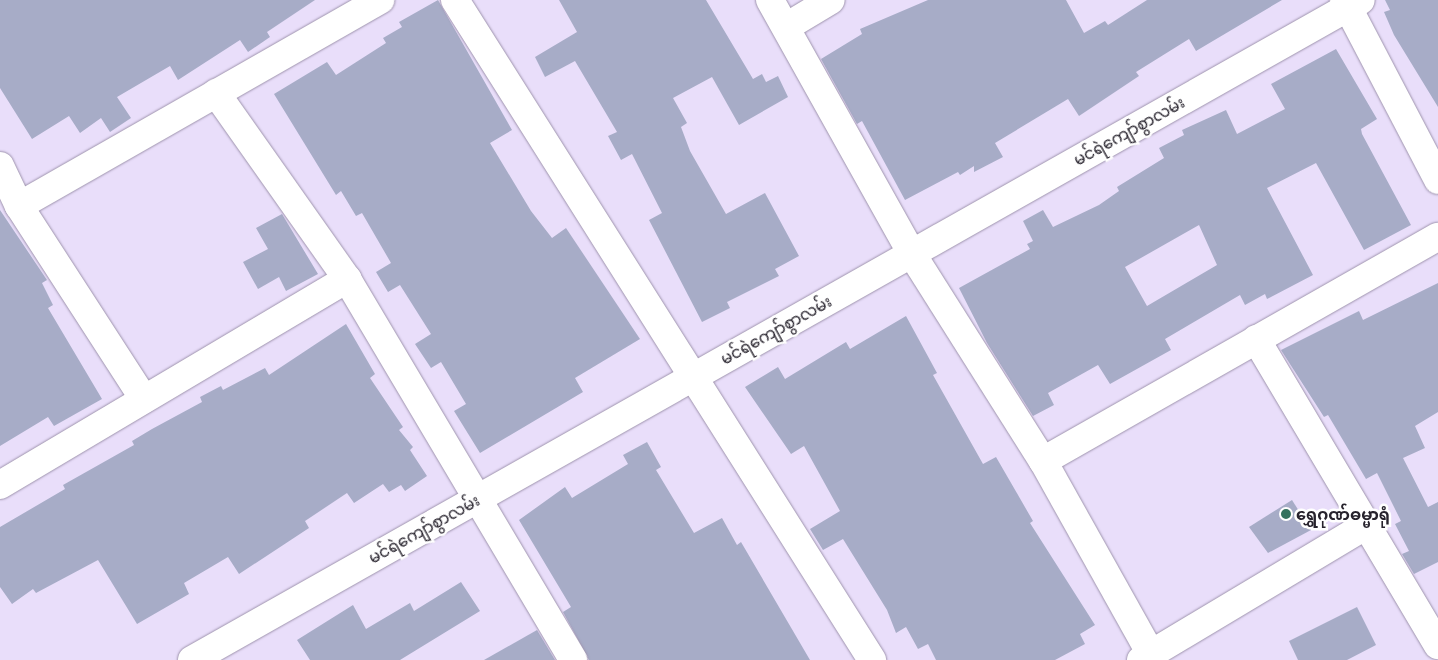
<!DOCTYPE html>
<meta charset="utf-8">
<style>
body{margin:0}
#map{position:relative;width:1438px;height:660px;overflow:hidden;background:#e9defa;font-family:"IBM Plex Serif","Noto Sans Myanmar",serif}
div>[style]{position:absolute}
.building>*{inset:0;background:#a7acc7}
.roads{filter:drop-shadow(0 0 1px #9e93ad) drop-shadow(0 0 1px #9e93ad)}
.street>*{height:28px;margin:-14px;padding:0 14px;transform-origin:14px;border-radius:14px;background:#fff}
.dots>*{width:14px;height:14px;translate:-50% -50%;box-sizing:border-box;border:2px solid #fff;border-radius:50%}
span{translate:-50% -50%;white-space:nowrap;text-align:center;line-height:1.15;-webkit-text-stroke:5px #fff;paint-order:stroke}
.street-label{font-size:16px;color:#27232d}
.poi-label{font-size:16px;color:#27232d;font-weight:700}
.left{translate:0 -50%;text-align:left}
</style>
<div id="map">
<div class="building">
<div style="clip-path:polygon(0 0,315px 0,267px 32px,270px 37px,248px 52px,240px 40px,178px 80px,170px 66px,117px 97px,131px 118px,110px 132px,101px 118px,80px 133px,69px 116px,32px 139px,0 88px)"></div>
<div style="clip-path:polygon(438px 0,512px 130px,490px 143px,531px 211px,552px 238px,566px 228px,640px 339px,575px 378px,583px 392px,480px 453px,454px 411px,466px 404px,441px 362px,431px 368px,415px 344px,431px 334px,400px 285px,388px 292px,376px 272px,391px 263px,362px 213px,356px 216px,341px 191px,336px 195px,274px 94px,327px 62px,336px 75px,386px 43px,383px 38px,402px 27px,399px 22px)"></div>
<div style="clip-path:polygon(559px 0,706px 0,753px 79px,762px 74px,766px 82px,778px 76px,788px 97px,739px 125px,712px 77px,673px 98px,687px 123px,681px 127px,690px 151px,726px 214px,765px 193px,799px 256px,775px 269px,779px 276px,727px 302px,730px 308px,702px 322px,649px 220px,662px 213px,632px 154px,621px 160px,608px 136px,617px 132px,575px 61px,545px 77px,535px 57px,577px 32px)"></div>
<div style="clip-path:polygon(928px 0,1066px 0,1084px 33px,1105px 21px,1108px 25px,1147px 0,1282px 0,1196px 51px,1189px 39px,1136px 72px,1139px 76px,1079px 116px,1068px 99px,995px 143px,1003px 157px,974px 172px,974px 166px,960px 175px,958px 172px,905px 200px,862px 121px,857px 124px,821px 59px,862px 34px,860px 29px)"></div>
<div style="clip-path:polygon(1385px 0,1438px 0,1438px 107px,1394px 35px,1384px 12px,1390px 10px)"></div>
<div style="clip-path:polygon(evenodd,1336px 49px,1377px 119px,1361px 129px,1362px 134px,1411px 225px,1364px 250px,1316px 163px,1267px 188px,1313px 275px,1267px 299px,1265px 294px,1245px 305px,1240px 295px,1165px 339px,1171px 350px,1110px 384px,1098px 365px,1048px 393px,1054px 405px,1033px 416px,987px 343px,959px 288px,1030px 249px,1027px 244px,1033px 241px,1023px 221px,1043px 210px,1053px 227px,1099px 205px,1119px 191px,1117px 187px,1164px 158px,1159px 148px,1184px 135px,1182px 130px,1226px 110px,1237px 134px,1285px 109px,1271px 84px,1336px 49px,1199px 225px,1217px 265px,1147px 306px,1125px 267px,1199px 225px)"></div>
<div style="clip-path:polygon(0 210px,47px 280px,42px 283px,53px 305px,48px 308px,102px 399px,54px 426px,48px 417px,0 446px)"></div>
<div style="clip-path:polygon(282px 214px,318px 274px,286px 291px,279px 277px,258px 289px,243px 262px,268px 249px,256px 228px)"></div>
<div style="clip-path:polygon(1438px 283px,1438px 412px,1415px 426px,1425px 448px,1403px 458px,1428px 507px,1438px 502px,1438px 562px,1414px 574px,1402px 554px,1409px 551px,1395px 524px,1401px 521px,1377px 473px,1366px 479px,1328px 415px,1324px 417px,1281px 350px,1359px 311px,1363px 320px)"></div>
<div style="clip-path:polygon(906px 316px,937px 373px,933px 375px,983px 464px,996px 457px,1033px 521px,1030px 523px,1095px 625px,1080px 634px,1085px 644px,1055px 660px,936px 660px,928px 644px,918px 649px,906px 627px,896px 633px,887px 610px,843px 539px,823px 550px,810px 529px,840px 511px,804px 446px,791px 454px,745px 387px,778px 367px,785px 379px,846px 342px,850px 349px)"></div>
<div style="clip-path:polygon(346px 324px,375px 374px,370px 378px,403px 427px,399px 430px,413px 447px,410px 450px,427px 476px,405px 491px,401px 485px,389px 492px,383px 484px,354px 503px,347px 493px,305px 521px,309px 528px,239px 574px,228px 557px,184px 583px,189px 594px,137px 624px,98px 560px,36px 593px,33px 589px,12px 604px,0 587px,0 527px,65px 489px,63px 485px,134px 445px,132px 441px,152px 429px,202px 402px,200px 397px,221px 386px,223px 390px,265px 368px,269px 375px)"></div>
<div style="clip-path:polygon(647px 442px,661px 467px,656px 470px,694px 533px,722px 518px,737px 545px,741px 542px,810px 660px,589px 660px,563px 612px,571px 607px,519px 520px,565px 487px,572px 498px,628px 464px,623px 455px)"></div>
<div style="clip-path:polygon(1292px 500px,1311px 530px,1268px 553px,1249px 527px)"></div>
<div style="clip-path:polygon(461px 582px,480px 611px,400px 660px,310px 660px,297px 640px,353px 605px,366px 629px,410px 603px,414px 611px)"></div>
<div style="clip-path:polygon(1357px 607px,1376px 645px,1347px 660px,1298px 660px,1289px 641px)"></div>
<div style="clip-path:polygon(537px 630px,555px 660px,484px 660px)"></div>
</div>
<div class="roads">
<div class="street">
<div style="left:455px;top:0;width:781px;rotate:57.71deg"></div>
<div style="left:770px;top:0;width:291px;rotate:60.8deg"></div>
<div style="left:912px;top:254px;width:245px;rotate:57.7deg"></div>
<div style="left:1043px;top:461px;width:221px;rotate:60.8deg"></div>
<div style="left:1344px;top:0;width:203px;rotate:62.4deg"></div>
<div style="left:786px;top:27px;width:52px;rotate:-31deg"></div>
<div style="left:216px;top:93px;width:228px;rotate:54.8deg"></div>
<div style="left:347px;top:279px;width:443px;rotate:59.3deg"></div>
<div style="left:0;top:166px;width:44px;rotate:64.6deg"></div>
<div style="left:19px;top:206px;width:230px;rotate:57.1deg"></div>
<div style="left:19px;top:206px;width:416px;rotate:-29.7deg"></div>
<div style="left:1256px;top:339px;width:356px;rotate:59.3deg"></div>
<div style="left:1043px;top:461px;width:454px;rotate:-29.6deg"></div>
<div style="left:0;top:485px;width:404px;rotate:-30.7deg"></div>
<div style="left:192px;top:660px;width:1342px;rotate:-29.45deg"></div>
<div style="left:1141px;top:660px;width:261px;rotate:-30.9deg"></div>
</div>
</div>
<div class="dots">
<div style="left:1286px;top:514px;background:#35725e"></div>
</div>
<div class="street-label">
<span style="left:1129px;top:131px;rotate:-29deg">မင်ရဲကျော်စွာလမ်း</span>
<span style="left:776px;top:330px;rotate:-29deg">မင်ရဲကျော်စွာလမ်း</span>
<span style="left:424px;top:529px;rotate:-29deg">မင်ရဲကျော်စွာလမ်း</span>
</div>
<div class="poi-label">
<span class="left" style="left:1296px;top:514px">ရွှေဂုဏ်ဓမ္မာရုံ</span>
</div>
</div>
